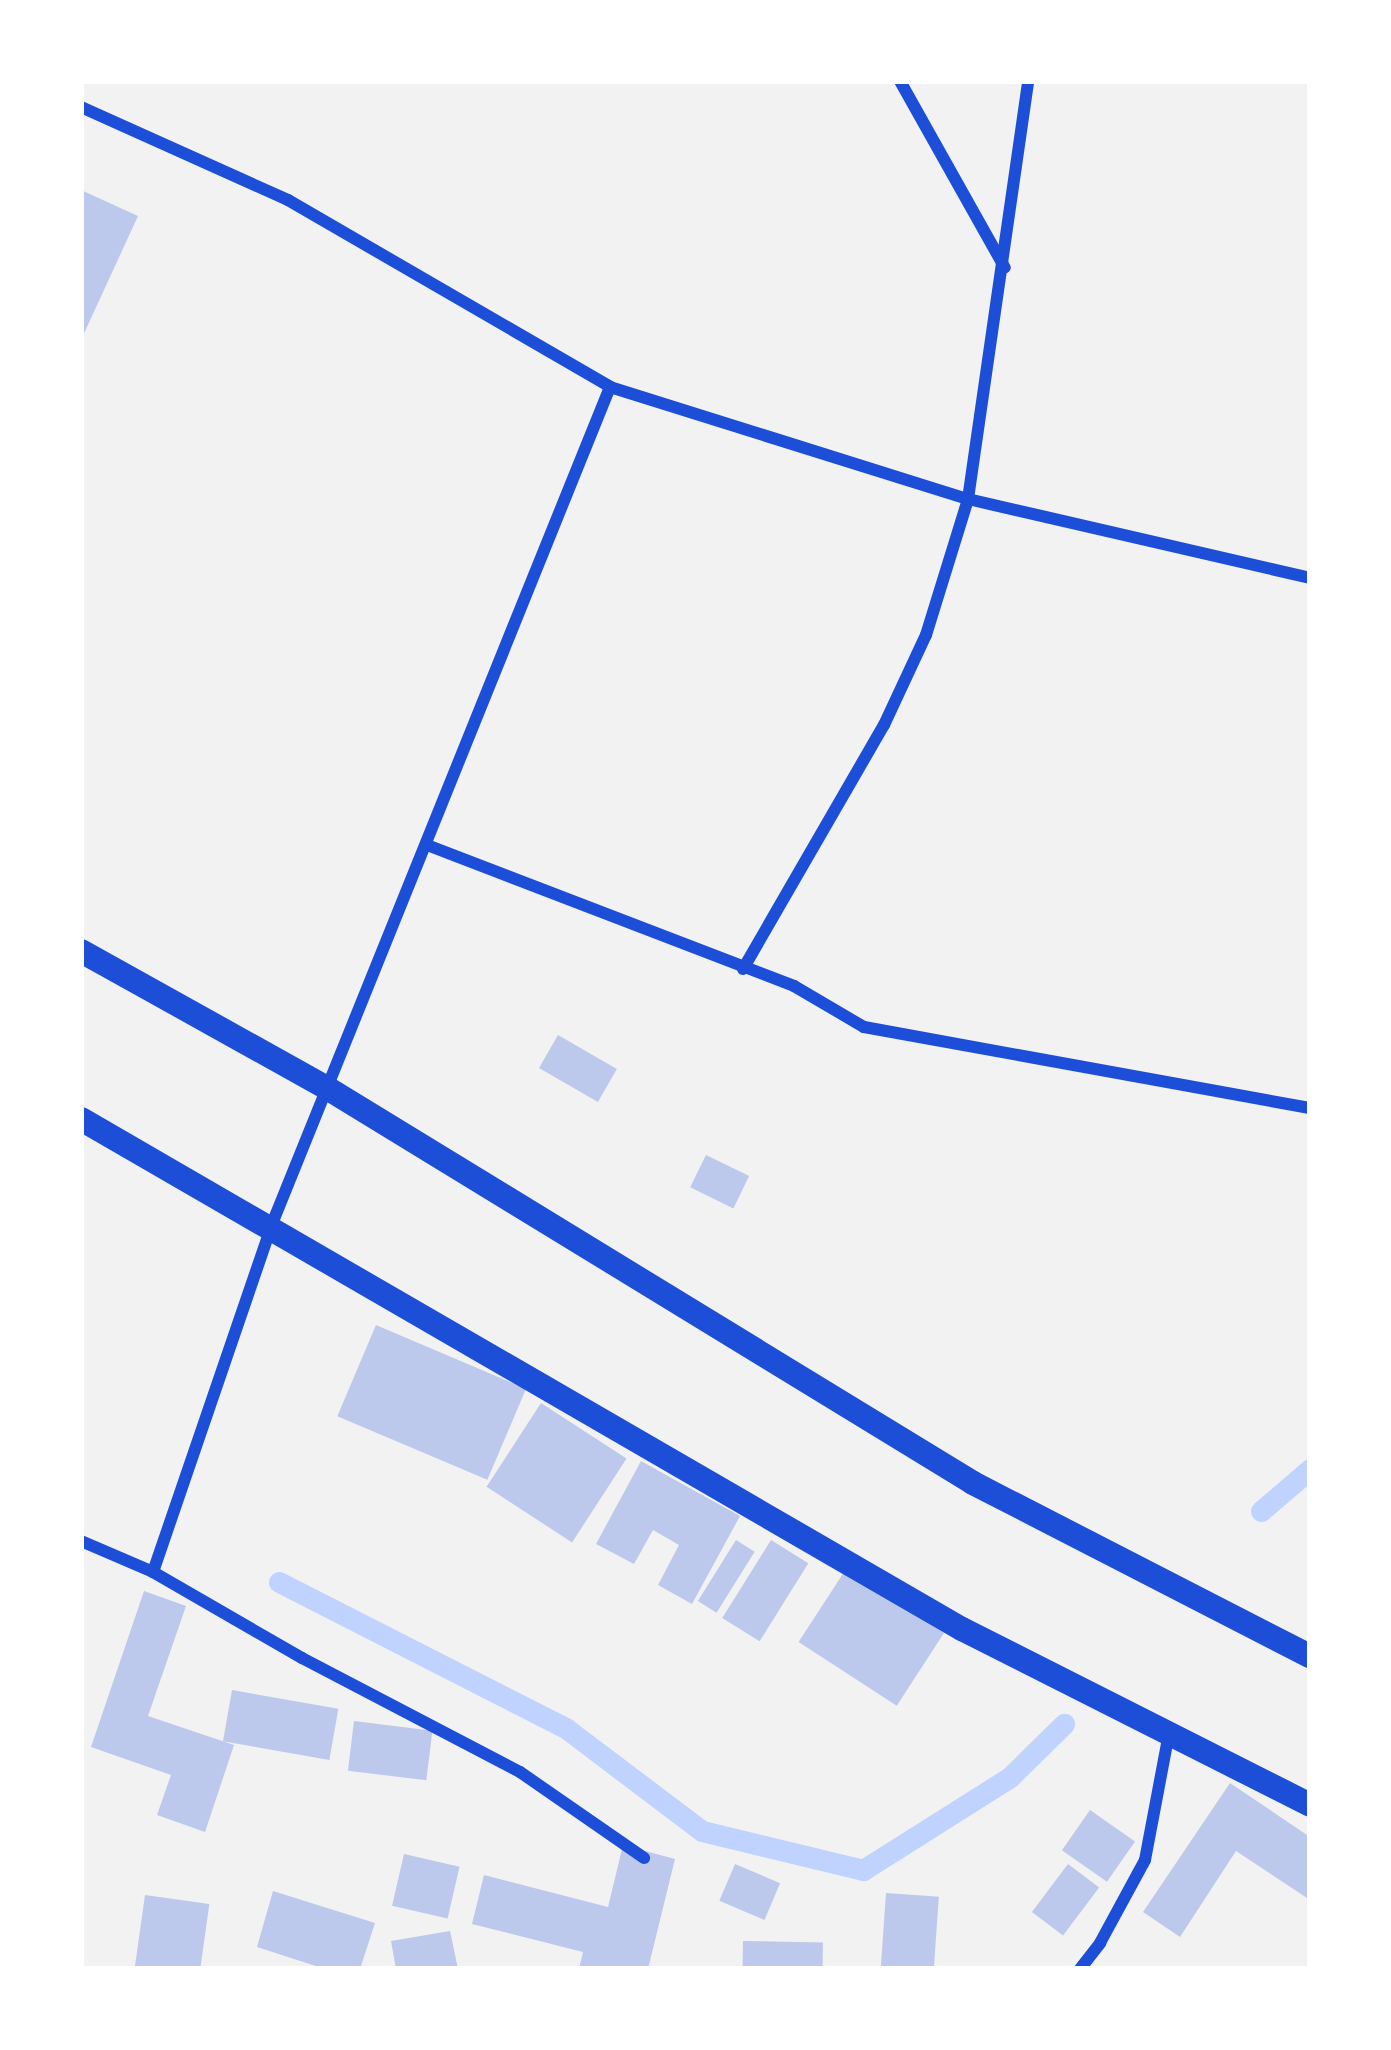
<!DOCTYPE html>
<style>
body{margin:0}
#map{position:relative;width:1391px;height:2050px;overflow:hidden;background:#f2f2f2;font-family:"PT Sans Narrow",sans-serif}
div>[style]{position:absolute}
.stream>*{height:21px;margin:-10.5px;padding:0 10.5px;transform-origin:10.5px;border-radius:10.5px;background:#bfd3fe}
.building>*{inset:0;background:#bdc9ec;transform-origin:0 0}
.minor>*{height:12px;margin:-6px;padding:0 6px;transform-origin:6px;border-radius:6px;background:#1d4ed8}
.secondary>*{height:24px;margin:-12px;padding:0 12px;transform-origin:12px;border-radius:12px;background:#1d4ed8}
span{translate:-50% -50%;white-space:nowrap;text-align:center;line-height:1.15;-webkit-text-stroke:10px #fff;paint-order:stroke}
.frame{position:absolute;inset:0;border:84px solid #fff;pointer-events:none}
</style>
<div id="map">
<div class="stream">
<div style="left:1261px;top:1511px;width:65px;rotate:-40.6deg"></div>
<div style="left:279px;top:1582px;width:323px;rotate:27deg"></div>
<div style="left:567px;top:1729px;width:169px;rotate:37.1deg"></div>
<div style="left:702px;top:1831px;width:166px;rotate:13.6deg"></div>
<div style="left:863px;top:1870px;width:174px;rotate:-32.3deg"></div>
<div style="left:1010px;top:1777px;width:76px;rotate:-44.5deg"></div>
</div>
<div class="building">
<div style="clip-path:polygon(81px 190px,138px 216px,81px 340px)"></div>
<div style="left:558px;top:1035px;width:68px;height:38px;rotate:30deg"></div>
<div style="left:706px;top:1155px;width:48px;height:36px;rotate:26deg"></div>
<div style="left:376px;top:1325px;width:163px;height:99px;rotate:23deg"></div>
<div style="left:541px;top:1403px;width:102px;height:100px;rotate:33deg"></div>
<div style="clip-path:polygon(641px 1461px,740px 1516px,692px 1604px,658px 1585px,679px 1545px,653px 1530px,634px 1564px,596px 1544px)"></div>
<div style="left:736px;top:1540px;width:22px;height:72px;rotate:32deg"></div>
<div style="left:771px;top:1540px;width:44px;height:92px;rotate:32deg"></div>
<div style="left:846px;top:1569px;width:117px;height:87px;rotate:33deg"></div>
<div style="clip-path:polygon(144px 1591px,186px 1606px,148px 1716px,234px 1745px,205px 1832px,157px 1815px,171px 1775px,91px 1747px)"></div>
<div style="left:232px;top:1690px;width:108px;height:52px;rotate:10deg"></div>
<div style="left:354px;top:1721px;width:79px;height:50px;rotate:7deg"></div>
<div style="clip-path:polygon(1230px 1783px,1310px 1837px,1310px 1900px,1236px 1851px,1180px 1937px,1143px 1912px)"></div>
<div style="left:1090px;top:1810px;width:55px;height:49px;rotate:35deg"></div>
<div style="clip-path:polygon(623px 1845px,675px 1859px,648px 1969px,579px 1969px,583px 1952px,472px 1924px,484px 1875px,608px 1907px)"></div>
<div style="left:404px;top:1854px;width:57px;height:53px;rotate:13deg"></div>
<div style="left:735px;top:1864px;width:49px;height:40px;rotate:23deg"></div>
<div style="left:1068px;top:1864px;width:39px;height:60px;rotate:37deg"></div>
<div style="clip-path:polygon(273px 1891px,375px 1923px,360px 1969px,325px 1969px,257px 1947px)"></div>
<div style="left:886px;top:1893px;width:53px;height:76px;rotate:4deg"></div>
<div style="left:145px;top:1895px;width:65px;height:75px;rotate:8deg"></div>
<div style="clip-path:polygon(450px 1931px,458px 1969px,396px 1969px,391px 1941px)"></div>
<div style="left:743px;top:1941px;width:80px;height:28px;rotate:1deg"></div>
</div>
<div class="minor">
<div style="left:900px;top:81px;width:214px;rotate:60.7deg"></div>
<div style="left:81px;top:107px;width:227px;rotate:24.2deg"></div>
<div style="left:288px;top:200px;width:372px;rotate:30.1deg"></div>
<div style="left:610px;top:387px;width:375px;rotate:17.4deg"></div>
<div style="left:968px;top:499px;width:351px;rotate:13deg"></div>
<div style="left:427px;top:845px;width:393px;rotate:21deg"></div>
<div style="left:794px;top:986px;width:81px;rotate:30.4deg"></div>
<div style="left:864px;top:1027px;width:453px;rotate:10.3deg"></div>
<div style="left:743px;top:969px;width:282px;rotate:-60deg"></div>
<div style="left:884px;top:725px;width:99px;rotate:-65deg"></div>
<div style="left:926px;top:635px;width:142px;rotate:-72.8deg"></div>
<div style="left:968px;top:499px;width:422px;rotate:-81.8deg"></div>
<div style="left:81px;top:1541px;width:78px;rotate:23.3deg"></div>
<div style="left:153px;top:1572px;width:172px;rotate:30deg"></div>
<div style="left:302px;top:1658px;width:246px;rotate:27.6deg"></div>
<div style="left:520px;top:1772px;width:151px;rotate:34.7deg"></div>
<div style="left:153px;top:1572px;width:368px;rotate:-71.1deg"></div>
<div style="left:272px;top:1224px;width:903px;rotate:-68.01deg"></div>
<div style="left:1080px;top:1969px;width:33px;rotate:-52deg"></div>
<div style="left:1100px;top:1943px;width:94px;rotate:-61.5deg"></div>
<div style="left:1145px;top:1860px;width:129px;rotate:-79.3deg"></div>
</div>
<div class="secondary">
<div style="left:81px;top:951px;width:282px;rotate:29.1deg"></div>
<div style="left:327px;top:1088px;width:757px;rotate:31.44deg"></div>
<div style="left:973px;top:1483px;width:379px;rotate:27.2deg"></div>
<div style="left:81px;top:1119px;width:1018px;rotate:30.07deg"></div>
<div style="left:962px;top:1629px;width:390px;rotate:26.8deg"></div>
</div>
<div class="frame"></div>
</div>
